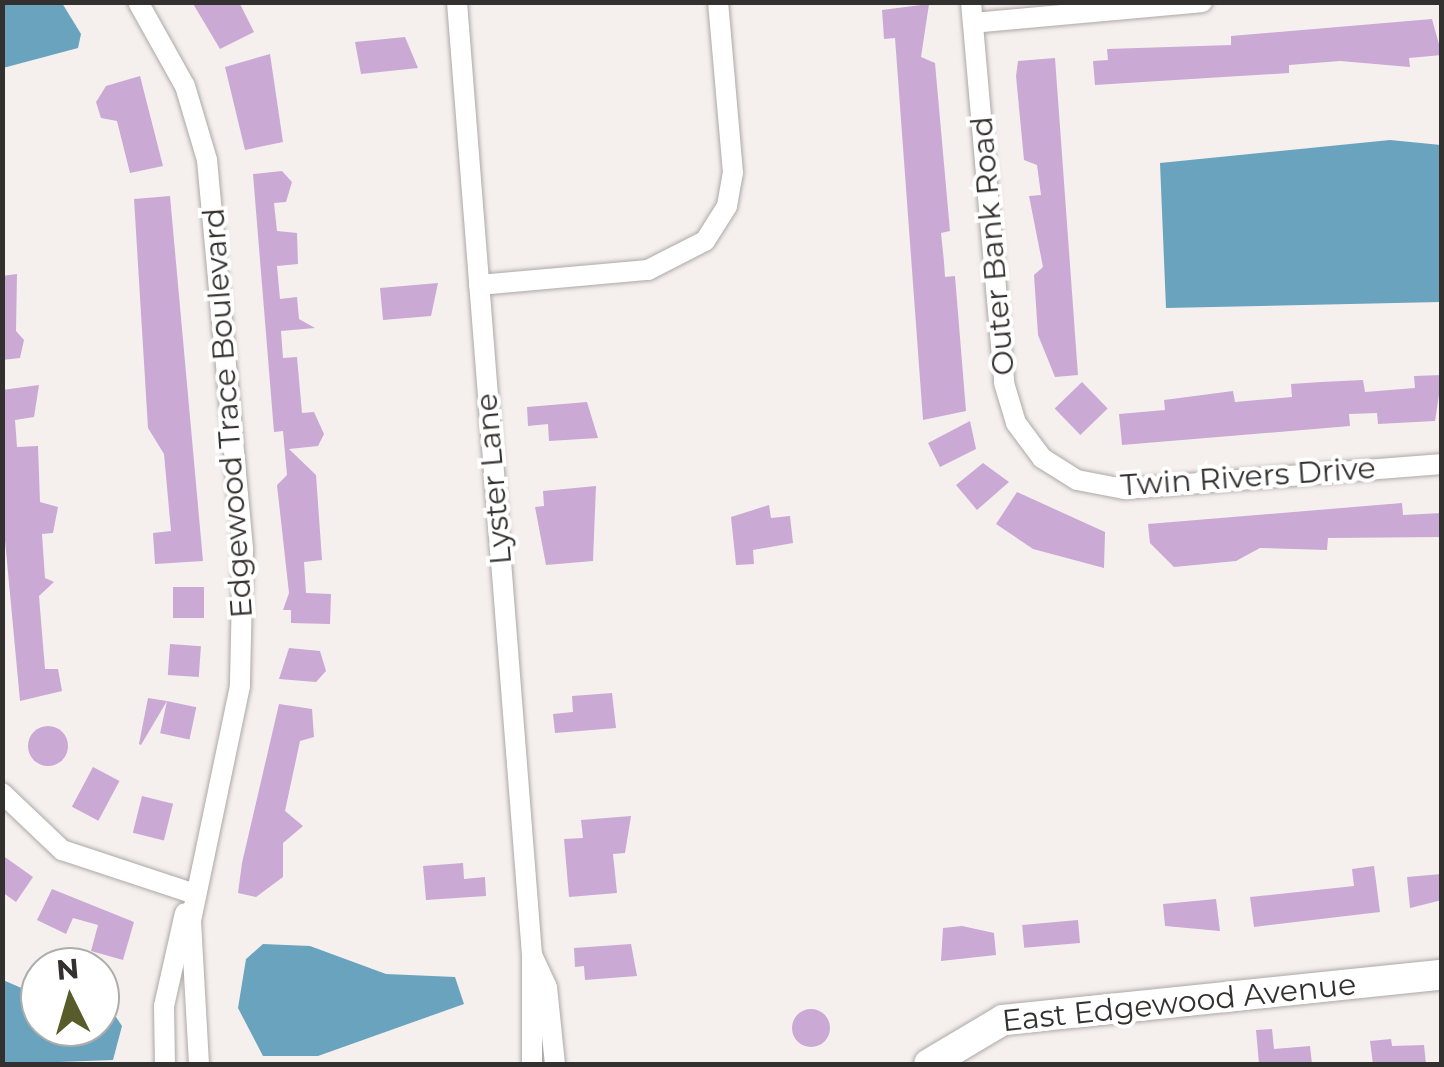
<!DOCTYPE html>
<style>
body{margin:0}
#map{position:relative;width:1444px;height:1067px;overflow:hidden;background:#f5f0ee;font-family:Montserrat,sans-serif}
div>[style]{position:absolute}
.water>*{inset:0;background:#6aa3be}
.building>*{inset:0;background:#caa9d5;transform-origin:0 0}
.round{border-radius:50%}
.roads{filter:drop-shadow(0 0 2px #ada8a6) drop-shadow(0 0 2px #ada8a6)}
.street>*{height:20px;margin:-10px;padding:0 10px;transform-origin:10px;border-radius:10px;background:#fff}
.secondary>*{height:30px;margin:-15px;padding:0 15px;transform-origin:15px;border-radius:15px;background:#fff}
span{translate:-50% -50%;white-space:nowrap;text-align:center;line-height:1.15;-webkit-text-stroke:8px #fff;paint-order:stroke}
.street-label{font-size:30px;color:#333130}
.frame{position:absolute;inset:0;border:5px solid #333130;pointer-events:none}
.north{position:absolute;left:20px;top:947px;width:100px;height:100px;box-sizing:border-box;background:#fff;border:2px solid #adadac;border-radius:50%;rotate:355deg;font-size:28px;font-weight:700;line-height:40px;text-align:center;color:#333130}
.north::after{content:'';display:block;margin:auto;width:35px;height:45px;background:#585c2a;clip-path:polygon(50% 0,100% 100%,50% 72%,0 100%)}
</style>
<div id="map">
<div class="water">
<div style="clip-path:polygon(2px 3px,62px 3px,81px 34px,78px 48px,3px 68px)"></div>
<div style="clip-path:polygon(1390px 140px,1441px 145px,1441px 302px,1166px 308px,1160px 163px)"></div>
<div style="clip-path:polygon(263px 944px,310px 946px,386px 974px,455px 977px,464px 1004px,318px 1056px,263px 1056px,238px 1008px,246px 959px)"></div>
<div style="clip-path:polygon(3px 980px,40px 996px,40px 1027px,100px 1027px,100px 1004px,110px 1008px,122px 1026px,113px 1060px,3px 1064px)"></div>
</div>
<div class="building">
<div style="clip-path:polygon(192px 2px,239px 2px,254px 32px,220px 49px)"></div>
<div style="clip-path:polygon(929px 4px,921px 57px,935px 63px,950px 231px,941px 233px,944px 262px,945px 277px,955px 276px,966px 411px,923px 420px,895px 38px,884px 39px,882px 10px)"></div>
<div style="clip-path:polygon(1432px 19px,1442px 55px,1409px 58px,1410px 67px,1340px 61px,1289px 65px,1289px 73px,1095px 85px,1093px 61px,1108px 60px,1107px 49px,1231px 45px,1231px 36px)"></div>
<div style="clip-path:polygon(405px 37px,418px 68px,361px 74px,355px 42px)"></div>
<div style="clip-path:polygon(270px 54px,283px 142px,245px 150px,225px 67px)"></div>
<div style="clip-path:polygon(1055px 58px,1078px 375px,1055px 377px,1038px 335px,1034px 275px,1043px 267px,1029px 196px,1041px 195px,1037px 165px,1024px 160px,1016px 76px,1018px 61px)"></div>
<div style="clip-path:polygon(140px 76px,163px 166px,130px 173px,117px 121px,101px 118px,96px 102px,106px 86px)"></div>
<div style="clip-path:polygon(282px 171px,292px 182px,286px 202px,274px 203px,277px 231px,297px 233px,298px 264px,277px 266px,280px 299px,297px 297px,299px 319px,315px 328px,281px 331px,283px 358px,297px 357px,302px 413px,314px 412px,324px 434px,318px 446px,289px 449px,316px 475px,322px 560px,304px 562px,306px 593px,331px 594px,330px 624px,291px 623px,291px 610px,283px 610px,289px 593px,277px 485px,287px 475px,283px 431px,274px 432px,253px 174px)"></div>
<div style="clip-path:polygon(170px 196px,203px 561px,155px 564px,153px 533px,171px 531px,164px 454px,148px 428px,134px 199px)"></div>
<div style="clip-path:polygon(17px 274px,16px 331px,24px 340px,20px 358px,2px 360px,2px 276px)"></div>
<div style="clip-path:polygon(438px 283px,431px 316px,383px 320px,380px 288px)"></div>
<div style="clip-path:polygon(1442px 375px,1435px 421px,1378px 424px,1377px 413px,1349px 414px,1350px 426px,1122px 445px,1119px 414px,1165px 410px,1164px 400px,1233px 391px,1235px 402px,1292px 397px,1291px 384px,1321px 382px,1363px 380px,1365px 392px,1415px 388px,1414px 376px)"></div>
<div style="left:1082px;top:382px;width:37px;height:38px;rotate:46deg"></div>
<div style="clip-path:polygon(39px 385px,34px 417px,15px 420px,17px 447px,38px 446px,40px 502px,58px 507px,53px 533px,42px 534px,45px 578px,54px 582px,39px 596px,45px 669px,58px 669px,62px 691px,20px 701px,3px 519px,2px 390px)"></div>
<div style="clip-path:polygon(587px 402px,598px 438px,549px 441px,548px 424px,528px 426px,527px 407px)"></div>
<div style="clip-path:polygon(970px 421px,976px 449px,940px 467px,928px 443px)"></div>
<div style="clip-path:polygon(983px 463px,1009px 482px,977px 510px,956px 485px)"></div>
<div style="clip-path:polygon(596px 486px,593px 561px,546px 565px,535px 507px,544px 506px,543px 491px)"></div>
<div style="clip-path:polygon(1017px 492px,1105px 532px,1104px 568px,1033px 549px,996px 524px)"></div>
<div style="clip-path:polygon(1402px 503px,1403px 515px,1442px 513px,1442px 537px,1328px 538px,1327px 550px,1260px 548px,1236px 561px,1174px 567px,1150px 543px,1148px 524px)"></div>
<div style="clip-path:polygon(769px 505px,771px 518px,790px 516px,793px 543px,753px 550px,754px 564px,736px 565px,731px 517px)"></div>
<div style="left:173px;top:587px;width:31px;height:31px"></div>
<div style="left:170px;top:644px;width:31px;height:31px;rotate:4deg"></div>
<div style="clip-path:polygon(289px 648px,320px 651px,326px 671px,316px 682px,279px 679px)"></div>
<div style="clip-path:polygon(612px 693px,616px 728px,555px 733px,553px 714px,573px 712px,572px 696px)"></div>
<div style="clip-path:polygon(148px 698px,167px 701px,141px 745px,139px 744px)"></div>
<div style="left:167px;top:701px;width:30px;height:33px;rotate:12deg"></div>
<div style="clip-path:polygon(279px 704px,312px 709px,314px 737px,300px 741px,285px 811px,303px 826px,283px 843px,283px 877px,256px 897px,238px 893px,242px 863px)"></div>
<div class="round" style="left:28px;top:726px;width:40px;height:40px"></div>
<div style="left:93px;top:767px;width:30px;height:45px;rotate:28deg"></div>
<div style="left:142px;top:796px;width:32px;height:38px;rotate:14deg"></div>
<div style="clip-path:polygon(631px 816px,625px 853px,613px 854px,617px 893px,569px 897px,564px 839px,583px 838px,581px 820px)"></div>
<div style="clip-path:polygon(2px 855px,33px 877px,16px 902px,2px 892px)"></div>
<div style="clip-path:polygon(463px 863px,464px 879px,485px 877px,486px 896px,426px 900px,423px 866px)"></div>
<div style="clip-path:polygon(1374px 866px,1380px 912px,1254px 927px,1250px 897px,1354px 886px,1352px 869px)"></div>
<div style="clip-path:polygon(1442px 874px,1442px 900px,1410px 908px,1407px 877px)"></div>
<div style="clip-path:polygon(52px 889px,134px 922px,123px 960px,91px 951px,98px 925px,73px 918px,66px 934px,37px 920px)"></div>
<div style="clip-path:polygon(1216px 899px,1220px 931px,1165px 926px,1163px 904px)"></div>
<div style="left:1078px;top:920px;width:23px;height:56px;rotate:85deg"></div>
<div style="clip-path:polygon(962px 926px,994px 933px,996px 955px,941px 961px,943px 928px)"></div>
<div style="clip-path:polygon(631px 944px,637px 976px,585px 980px,584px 966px,575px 967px,574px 948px)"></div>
<div class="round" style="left:792px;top:1009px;width:38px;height:38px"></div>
<div style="clip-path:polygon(1272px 1029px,1274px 1049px,1310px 1046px,1312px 1064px,1259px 1064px,1256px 1030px)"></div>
<div style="clip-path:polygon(1391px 1039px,1392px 1046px,1424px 1045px,1426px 1064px,1373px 1064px,1370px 1041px)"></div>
</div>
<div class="roads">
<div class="street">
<div style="left:138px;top:2px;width:96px;rotate:60.8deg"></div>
<div style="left:185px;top:86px;width:77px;rotate:73.4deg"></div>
<div style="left:207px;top:160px;width:391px;rotate:84.7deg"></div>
<div style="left:243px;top:549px;width:137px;rotate:91.3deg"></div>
<div style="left:240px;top:686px;width:240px;rotate:101.8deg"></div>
<div style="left:191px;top:921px;width:143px;rotate:86.8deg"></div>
<div style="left:457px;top:2px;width:956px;rotate:85.5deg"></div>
<div style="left:532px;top:955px;width:109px;rotate:90deg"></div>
<div style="left:971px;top:2px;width:382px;rotate:85deg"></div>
<div style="left:1004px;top:383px;width:42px;rotate:73.3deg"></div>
<div style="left:1016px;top:423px;width:44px;rotate:53.4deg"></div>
<div style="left:1042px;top:458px;width:41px;rotate:32.2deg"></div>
<div style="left:1077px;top:480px;width:48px;rotate:10.8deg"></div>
<div style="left:1124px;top:489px;width:319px;rotate:-4.5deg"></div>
<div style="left:973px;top:23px;width:230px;rotate:-5.2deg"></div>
<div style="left:479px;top:285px;width:170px;rotate:-5.1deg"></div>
<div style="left:648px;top:270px;width:64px;rotate:-27deg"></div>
<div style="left:705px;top:241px;width:41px;rotate:-57.8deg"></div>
<div style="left:727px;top:206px;width:34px;rotate:-80deg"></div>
<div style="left:733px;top:173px;width:172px;rotate:-95deg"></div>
<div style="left:2px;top:793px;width:83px;rotate:43.5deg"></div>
<div style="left:62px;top:850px;width:140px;rotate:18.3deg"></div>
<div style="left:532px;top:955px;width:35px;rotate:65deg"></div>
<div style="left:547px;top:987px;width:77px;rotate:84.1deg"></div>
<div style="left:165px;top:1064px;width:58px;rotate:-91deg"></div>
<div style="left:164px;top:1006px;width:95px;rotate:-77.3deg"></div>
</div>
<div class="secondary">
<div style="left:929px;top:1064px;width:86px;rotate:-30.7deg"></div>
<div style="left:1003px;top:1020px;width:441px;rotate:-5.9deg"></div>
</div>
</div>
<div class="street-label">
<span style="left:993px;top:246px;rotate:-95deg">Outer Bank Road</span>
<span style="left:228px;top:413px;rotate:-94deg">Edgewood Trace Boulevard</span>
<span style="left:1248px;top:477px;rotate:-4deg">Twin Rivers Drive</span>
<span style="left:494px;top:479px;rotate:-95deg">Lyster Lane</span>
<span style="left:1179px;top:1003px;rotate:-6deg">East Edgewood Avenue</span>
</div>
<div class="frame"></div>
<div class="north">N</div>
</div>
